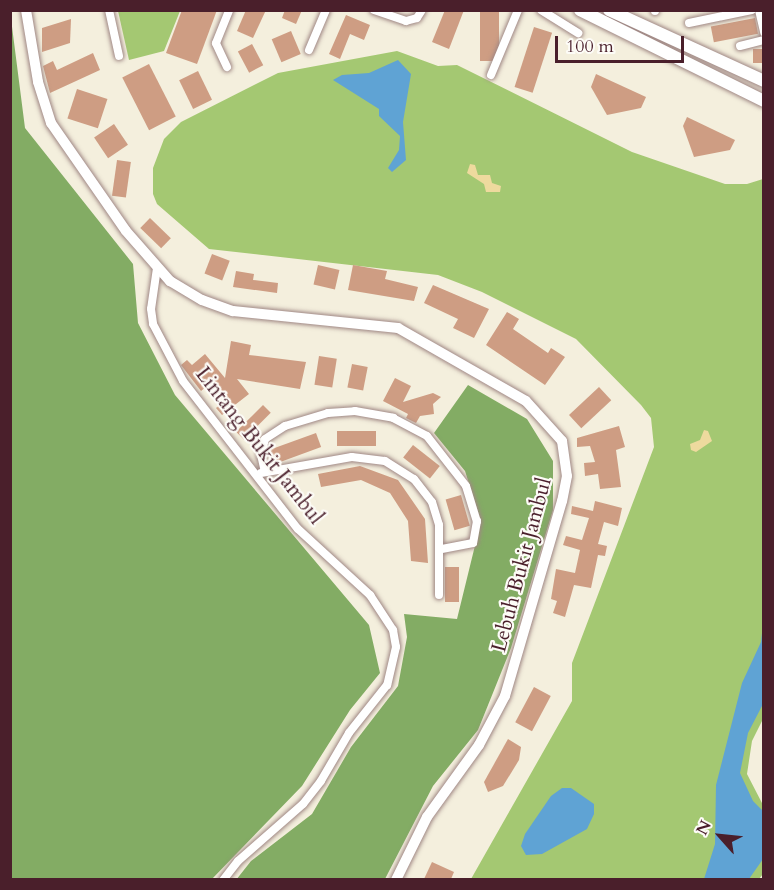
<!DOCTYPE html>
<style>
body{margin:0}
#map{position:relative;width:774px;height:890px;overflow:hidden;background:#f4efdd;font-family:Cardo,serif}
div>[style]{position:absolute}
.green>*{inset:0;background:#a4c872}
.forest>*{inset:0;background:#83ac64}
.sand>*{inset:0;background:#eeda9e}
.water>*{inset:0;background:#5fa3d4}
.building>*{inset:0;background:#ce9d83;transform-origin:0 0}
.roads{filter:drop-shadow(0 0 2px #9f8784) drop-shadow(0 0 2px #9f8784)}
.street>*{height:8px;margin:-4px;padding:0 4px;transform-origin:4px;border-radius:4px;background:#fff}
.secondary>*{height:10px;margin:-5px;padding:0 5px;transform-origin:5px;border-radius:5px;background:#fff}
.primary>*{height:12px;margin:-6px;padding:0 6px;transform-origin:6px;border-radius:6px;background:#fff}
span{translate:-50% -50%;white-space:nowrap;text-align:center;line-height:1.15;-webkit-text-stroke:4.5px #fdfcf7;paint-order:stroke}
.street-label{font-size:21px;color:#4a1f2b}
.frame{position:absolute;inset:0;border:12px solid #4a1f2b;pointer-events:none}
.north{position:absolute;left:690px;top:806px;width:60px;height:60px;-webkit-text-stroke:4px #fdfcf7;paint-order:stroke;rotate:297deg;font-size:16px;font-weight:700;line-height:24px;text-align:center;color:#4a1f2b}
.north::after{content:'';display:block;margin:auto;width:21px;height:27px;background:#4a1f2b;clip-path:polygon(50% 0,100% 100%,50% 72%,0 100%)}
.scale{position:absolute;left:555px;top:36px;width:129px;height:27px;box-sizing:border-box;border:3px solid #4a1f2b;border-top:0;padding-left:8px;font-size:18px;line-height:21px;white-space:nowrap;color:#4a1f2b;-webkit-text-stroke:4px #fdfcf7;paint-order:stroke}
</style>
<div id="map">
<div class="green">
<div style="clip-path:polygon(118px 11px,118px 10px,180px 11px,164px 51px,129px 60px)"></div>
<div style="clip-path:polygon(397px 51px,438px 66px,457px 65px,632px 152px,725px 184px,747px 184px,763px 179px,764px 717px,752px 741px,747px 774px,763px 805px,763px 874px,759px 879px,471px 879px,572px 701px,572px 663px,654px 447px,651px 418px,641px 405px,576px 339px,482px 292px,438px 275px,209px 249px,157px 204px,153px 194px,153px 168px,164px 139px,181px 122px,278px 73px)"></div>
</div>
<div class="forest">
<div style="clip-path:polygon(10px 11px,25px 128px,133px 264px,138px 323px,175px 395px,369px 625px,380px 673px,350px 710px,302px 786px,212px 879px,11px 879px)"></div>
<div style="clip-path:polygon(468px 385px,527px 419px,553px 461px,553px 510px,511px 648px,478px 730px,433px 786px,385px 879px,236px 880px,251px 861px,312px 814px,351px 747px,398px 686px,407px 637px,404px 614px,457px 619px,481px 521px,465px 471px,434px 433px)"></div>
</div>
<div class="sand">
<div style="clip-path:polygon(470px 164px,475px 165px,478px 175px,490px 175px,492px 183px,501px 186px,500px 192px,486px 192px,484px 184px,467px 173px)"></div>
<div style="clip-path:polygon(704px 430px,708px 431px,712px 441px,696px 452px,691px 450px,690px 444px,700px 440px)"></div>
</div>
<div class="water">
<div style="clip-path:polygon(398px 60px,411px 74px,403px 122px,406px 160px,392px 172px,388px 168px,399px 150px,400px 136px,379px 116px,379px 109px,333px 80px,342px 75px,369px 73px)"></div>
<div style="clip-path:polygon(763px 624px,763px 704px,748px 733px,740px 773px,753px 801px,763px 811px,763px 859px,749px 879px,704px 879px,715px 844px,716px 785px,742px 683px,761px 642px)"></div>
<div style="clip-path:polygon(562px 788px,571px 788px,594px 804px,594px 814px,587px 829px,542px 854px,526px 855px,521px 846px,525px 834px,551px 796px)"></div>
</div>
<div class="building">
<div style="clip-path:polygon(182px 10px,217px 10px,197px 64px,166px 53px)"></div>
<div style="clip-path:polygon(246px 10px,266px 10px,253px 38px,237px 31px)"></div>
<div style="clip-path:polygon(285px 10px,302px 10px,296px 24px,282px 18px)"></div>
<div style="clip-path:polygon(445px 10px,464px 10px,449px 49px,432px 42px)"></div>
<div style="left:480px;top:10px;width:19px;height:51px"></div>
<div style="clip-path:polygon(346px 15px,370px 25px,364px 40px,350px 34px,340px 59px,329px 54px)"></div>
<div style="left:755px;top:18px;width:16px;height:45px;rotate:79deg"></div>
<div style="clip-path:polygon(71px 19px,70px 43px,42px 52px,42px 28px)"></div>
<div style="left:534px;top:27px;width:19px;height:63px;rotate:18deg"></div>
<div style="left:291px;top:31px;width:25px;height:21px;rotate:67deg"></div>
<div style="left:252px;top:44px;width:24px;height:16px;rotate:62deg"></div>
<div style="left:764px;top:49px;width:14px;height:11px;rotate:90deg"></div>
<div style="clip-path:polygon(93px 53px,100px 70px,50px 93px,43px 66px,53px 61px,57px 70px)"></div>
<div style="left:149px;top:64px;width:59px;height:30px;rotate:63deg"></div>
<div style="left:198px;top:71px;width:32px;height:21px;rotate:64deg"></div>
<div style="clip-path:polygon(596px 74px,646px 97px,641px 108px,607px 115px,591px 87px)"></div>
<div style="left:77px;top:89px;width:32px;height:31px;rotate:18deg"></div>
<div style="clip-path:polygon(687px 117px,735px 140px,730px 150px,694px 157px,683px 126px)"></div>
<div style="left:114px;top:124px;width:25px;height:24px;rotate:56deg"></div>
<div style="left:117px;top:160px;width:14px;height:36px;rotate:8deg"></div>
<div style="left:150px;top:218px;width:29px;height:14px;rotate:44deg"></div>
<div style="left:212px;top:254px;width:19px;height:21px;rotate:21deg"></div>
<div style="left:318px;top:265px;width:22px;height:20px;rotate:13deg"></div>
<div style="clip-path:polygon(353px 265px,387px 271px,385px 279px,418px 287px,414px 301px,348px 290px)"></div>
<div style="clip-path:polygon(236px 271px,254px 274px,253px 280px,278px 283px,277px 293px,233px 287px)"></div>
<div style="clip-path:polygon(433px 285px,489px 309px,474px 338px,453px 328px,458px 319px,424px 303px)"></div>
<div style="clip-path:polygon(507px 312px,519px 319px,513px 329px,548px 353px,551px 348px,565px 357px,545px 385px,486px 345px)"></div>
<div style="clip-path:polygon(231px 341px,251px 345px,249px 355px,306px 362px,300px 389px,237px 379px,249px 394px,222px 415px,216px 408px,226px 400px,212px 382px,201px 391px,181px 365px,187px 360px,192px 365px,205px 354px,225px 378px)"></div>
<div style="left:319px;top:356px;width:18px;height:29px;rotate:9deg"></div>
<div style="left:352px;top:364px;width:16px;height:24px;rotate:11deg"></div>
<div style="clip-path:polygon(395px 378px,411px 386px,403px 402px,433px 393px,441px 397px,433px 404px,434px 414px,420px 416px,416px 423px,406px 418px,408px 414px,383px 401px)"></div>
<div style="left:599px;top:387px;width:18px;height:41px;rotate:47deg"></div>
<div style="left:263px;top:405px;width:11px;height:38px;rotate:45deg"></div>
<div style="clip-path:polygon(619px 426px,625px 447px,616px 450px,621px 487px,600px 489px,598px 474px,585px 476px,584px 463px,595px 462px,590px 446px,577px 447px,577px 438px)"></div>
<div style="left:337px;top:431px;width:39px;height:15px"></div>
<div style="left:316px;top:433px;width:15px;height:50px;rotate:70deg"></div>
<div style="left:413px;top:445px;width:34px;height:16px;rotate:38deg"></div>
<div style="clip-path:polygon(360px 466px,398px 480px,425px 519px,428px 563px,411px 561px,408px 521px,390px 493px,361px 480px,321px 487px,318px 474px)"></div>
<div style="left:461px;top:495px;width:32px;height:16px;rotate:74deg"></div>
<div style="clip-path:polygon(595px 501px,622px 508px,618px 526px,604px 522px,598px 544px,607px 546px,605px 556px,598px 555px,591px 588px,574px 585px,565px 617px,553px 613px,557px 601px,551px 599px,556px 569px,575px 573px,580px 550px,563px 545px,566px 536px,582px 540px,589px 518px,571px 514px,572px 506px,593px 511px)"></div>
<div style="left:445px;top:567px;width:14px;height:35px"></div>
<div style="left:534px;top:687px;width:19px;height:40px;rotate:28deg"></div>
<div style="clip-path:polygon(508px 739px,521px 747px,519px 760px,503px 786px,488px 792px,484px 782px)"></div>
<div style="clip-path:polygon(432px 862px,454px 872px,451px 879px,424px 879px)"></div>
</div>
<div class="roads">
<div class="street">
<div style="left:109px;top:10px;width:47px;rotate:77.7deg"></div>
<div style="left:374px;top:10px;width:34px;rotate:19deg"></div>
<div style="left:406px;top:21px;width:11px;rotate:-15deg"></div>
<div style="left:417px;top:18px;width:9px;rotate:-58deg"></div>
<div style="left:541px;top:10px;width:44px;rotate:31.9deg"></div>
<div style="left:655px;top:10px;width:1px;rotate:90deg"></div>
<div style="left:759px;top:10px;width:23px;rotate:77deg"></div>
<div style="left:689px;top:23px;width:64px;rotate:-11.7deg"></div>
<div style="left:740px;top:46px;width:25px;rotate:-14deg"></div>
<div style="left:309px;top:50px;width:43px;rotate:-67deg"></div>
<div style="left:227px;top:67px;width:26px;rotate:-115deg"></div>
<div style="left:216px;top:43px;width:35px;rotate:-68deg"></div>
<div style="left:491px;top:75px;width:70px;rotate:-67.4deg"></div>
<div style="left:157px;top:268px;width:41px;rotate:98.3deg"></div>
<div style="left:151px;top:309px;width:15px;rotate:82deg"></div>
<div style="left:153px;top:324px;width:64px;rotate:62.2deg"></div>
<div style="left:183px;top:381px;width:187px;rotate:52.2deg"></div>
<div style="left:298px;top:529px;width:98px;rotate:42.5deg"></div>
<div style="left:370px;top:595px;width:42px;rotate:56.7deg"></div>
<div style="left:393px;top:630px;width:17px;rotate:80deg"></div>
<div style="left:396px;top:647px;width:39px;rotate:103deg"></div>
<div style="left:387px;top:685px;width:61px;rotate:128.4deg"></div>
<div style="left:349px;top:733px;width:56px;rotate:120.3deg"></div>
<div style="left:321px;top:781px;width:29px;rotate:128deg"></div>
<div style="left:303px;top:804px;width:86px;rotate:138.8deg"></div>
<div style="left:238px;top:861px;width:24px;rotate:128deg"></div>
<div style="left:265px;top:472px;width:17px;rotate:-103deg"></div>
<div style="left:261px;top:455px;width:16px;rotate:-76deg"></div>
<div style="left:265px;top:439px;width:24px;rotate:-33deg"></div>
<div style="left:285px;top:426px;width:45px;rotate:-16.8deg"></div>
<div style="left:328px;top:413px;width:27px;rotate:-4deg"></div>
<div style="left:355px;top:411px;width:39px;rotate:10deg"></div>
<div style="left:393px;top:418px;width:38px;rotate:28deg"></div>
<div style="left:427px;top:436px;width:63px;rotate:52deg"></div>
<div style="left:466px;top:486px;width:37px;rotate:73deg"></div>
<div style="left:477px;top:521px;width:22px;rotate:100deg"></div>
<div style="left:473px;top:543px;width:33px;rotate:169deg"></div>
<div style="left:261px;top:473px;width:92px;rotate:-10deg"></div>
<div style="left:352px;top:457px;width:33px;rotate:7deg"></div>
<div style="left:385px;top:461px;width:34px;rotate:32deg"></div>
<div style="left:414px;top:479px;width:29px;rotate:52deg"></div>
<div style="left:432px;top:502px;width:24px;rotate:73deg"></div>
<div style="left:439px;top:525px;width:70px;rotate:90deg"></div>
</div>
<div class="secondary">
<div style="left:26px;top:10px;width:73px;rotate:80.5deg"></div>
<div style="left:38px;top:82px;width:43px;rotate:72.4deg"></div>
<div style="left:51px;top:123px;width:131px;rotate:55.2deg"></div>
<div style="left:126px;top:231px;width:67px;rotate:48.7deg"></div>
<div style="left:170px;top:281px;width:37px;rotate:31deg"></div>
<div style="left:202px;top:300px;width:33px;rotate:20deg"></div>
<div style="left:233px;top:311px;width:166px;rotate:5.9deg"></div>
<div style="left:398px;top:328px;width:147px;rotate:29.7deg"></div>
<div style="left:526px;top:401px;width:54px;rotate:48deg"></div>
<div style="left:562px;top:441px;width:35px;rotate:82deg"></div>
<div style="left:567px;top:476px;width:25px;rotate:101deg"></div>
<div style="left:562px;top:501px;width:203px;rotate:106.3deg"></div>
<div style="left:505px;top:696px;width:55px;rotate:118deg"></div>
<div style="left:479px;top:745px;width:89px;rotate:125.8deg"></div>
<div style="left:427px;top:817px;width:70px;rotate:116.2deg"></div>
</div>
<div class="primary">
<div style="left:580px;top:10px;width:205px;rotate:26.3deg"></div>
<div style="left:609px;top:10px;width:170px;rotate:24.6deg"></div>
</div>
</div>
<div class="street-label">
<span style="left:259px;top:446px;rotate:52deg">Lintang Bukit Jambul</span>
<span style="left:522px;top:565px;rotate:-75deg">Lebuh Bukit Jambul</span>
</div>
<div class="frame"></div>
<div class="north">N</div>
<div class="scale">100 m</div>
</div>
